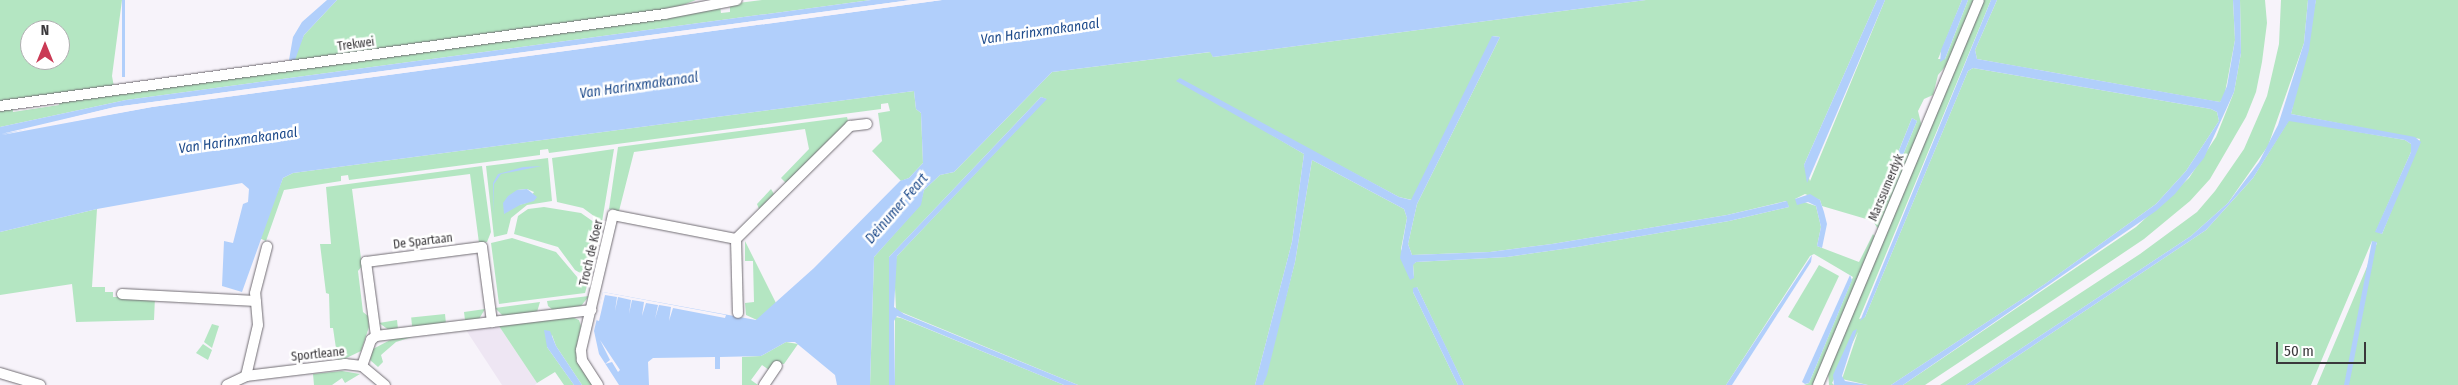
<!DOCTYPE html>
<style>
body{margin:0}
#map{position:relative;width:2458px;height:385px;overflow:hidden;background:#f7f3fa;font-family:"Fira Sans Condensed",sans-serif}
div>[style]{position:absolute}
.built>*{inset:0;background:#eee6f3}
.green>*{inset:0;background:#b4e6c2;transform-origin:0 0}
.water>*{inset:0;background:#b1cffb;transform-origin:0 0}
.pier>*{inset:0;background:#f7f3fa}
.roads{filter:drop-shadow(0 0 1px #716d73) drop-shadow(0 0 1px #716d73)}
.minor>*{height:10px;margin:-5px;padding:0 5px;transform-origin:5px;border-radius:5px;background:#fff}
span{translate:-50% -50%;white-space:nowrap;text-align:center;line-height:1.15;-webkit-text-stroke:5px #fff;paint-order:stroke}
.street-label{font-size:12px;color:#3a383b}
.water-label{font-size:14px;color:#1e4b8b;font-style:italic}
.north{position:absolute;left:20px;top:20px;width:50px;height:50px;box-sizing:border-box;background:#fff;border:1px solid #b0afb1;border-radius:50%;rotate:0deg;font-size:14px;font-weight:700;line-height:20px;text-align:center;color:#3a383b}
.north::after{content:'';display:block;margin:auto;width:18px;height:22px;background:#ca3a55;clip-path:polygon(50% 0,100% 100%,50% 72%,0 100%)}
.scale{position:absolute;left:2276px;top:342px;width:90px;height:22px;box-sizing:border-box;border:2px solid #3a383b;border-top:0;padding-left:6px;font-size:15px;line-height:18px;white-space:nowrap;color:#3a383b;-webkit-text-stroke:4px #fff;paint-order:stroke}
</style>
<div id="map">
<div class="built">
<div style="clip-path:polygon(499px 326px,537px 383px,535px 385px,502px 385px,466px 330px)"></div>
</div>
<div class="green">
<div style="clip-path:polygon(evenodd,0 0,122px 0,112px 76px,114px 87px,0 102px,0 0,30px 30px,60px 30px,60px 60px,30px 60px,30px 30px)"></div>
<div style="clip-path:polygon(337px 0,696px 0,665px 12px,292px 61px,304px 35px)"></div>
<div style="clip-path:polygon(762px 0,871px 0,126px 100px,0 127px,0 109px,13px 107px,13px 112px,59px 105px,59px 101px,720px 6px,721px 13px,730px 12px,730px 4px)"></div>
<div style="clip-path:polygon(evenodd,1646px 0,1877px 0,1804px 165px,1810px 181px,1885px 0,1962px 0,1938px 59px,1945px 59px,1968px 0,1975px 0,1950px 61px,1938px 75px,1933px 95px,1924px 99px,1918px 111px,1922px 127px,1878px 229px,1873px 221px,1822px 206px,1820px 200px,1805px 194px,1795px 199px,1816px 206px,1821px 227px,1817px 246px,1859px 262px,1873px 234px,1876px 238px,1815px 385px,1804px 385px,1809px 383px,1853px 277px,1814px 254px,1810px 256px,1726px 385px,1464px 385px,1417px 287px,1413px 292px,1458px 385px,1263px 385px,1295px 262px,1312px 160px,1404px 209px,1407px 218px,1401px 249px,1414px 278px,1413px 264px,1416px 262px,1507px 257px,1577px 247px,1729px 221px,1789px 207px,1786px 201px,1727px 215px,1552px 244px,1490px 252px,1412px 255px,1408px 244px,1417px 204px,1500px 37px,1493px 36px,1412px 200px,1399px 197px,1177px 79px,1304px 154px,1292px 242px,1255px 385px,1078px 385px,896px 310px,894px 265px,897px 256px,1046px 99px,1041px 97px,889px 257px,889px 385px,870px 385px,874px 257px,920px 205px,924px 190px,940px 175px,954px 172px,1052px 72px,1211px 52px,1213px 57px,1646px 0,1912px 118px,1917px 121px,1881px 208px,1876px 207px,1912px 118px)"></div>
<div style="clip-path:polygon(1982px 0,1991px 0,1859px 319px,1865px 317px,1968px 71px,1973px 68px,2211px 109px,2217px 112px,2219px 121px,2186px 171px,2156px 204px,2045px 284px,1891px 385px,1868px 385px,1842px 379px,1858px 332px,1832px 383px,1834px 385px,1829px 385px,1828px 372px)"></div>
<div style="clip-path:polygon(1997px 0,2233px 0,2235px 40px,2224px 98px,2220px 102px,2213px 101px,1977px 59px,1975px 50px)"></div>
<div style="clip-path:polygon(2240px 0,2265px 0,2267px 23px,2262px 62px,2256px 92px,2246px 117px,2210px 179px,2190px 201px,2144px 239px,2086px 278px,1925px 385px,1903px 385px,2136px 227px,2189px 178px,2216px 137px,2234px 92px,2241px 53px)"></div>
<div style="clip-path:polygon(2281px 0,2308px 0,2304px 43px,2268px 146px,2228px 203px,2191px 236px,1966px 385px,1940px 385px,2140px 254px,2197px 212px,2215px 191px,2244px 149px,2267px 96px,2279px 44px)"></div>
<div style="clip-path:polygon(2316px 0,2458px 0,2458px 385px,2317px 385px,2377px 243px,2372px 241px,2311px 385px,1974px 385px,2206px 230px,2253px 178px,2289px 120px,2405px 140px,2411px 144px,2411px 152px,2376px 231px,2382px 234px,2420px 139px,2291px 114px)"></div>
<div style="clip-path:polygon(914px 91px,916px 109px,921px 113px,923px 163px,909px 178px,901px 181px,872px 151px,882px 141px,878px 113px,890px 111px,888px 103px,881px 104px,881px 109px,549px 153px,548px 149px,540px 150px,540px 155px,349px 180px,348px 175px,341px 176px,341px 181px,284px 190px,266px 241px,259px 238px,283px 178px,293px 173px)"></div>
<div style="clip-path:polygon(847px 117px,848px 121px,786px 183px,781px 178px,809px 149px,805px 129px,634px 152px,619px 211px,609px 209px,618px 147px)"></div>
<div style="clip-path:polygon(614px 149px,602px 222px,583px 208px,557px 202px,552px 158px)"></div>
<div style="clip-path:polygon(evenodd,548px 158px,552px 201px,527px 205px,511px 218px,507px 234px,494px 237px,486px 166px,548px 158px,527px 189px,534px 192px,526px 203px,519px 205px,517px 190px,527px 189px)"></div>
<div style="clip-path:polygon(482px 166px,491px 232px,487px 242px,479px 243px,470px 174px,352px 189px,362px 266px,358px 271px,363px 312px,368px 316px,369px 327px,361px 351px,338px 362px,333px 328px,330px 328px,329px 294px,326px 293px,320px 244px,331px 244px,326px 187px)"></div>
<div style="clip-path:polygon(771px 189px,774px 194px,759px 209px,757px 204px)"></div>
<div style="clip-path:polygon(544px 207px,581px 213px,601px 227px,589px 278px,575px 270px,558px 247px,514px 234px,518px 216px,528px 209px)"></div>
<div style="clip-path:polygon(97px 209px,92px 287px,105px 287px,105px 292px,113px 292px,113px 297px,155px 297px,154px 320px,76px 322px,72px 284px,0 295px,0 232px)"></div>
<div style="clip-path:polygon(512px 238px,556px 252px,578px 278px,588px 282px,585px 293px,499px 304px,491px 243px)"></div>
<div style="clip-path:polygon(745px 241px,776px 303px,757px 320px,746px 315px,745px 303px,754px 302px,753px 261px,745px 261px)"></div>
<div style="clip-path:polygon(1819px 265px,1839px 276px,1813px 331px,1788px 317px)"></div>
<div style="clip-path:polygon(589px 296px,581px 306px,553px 310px,548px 306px,547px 301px)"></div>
<div style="clip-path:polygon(540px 302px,537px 312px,503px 316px,495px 308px)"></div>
<div style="clip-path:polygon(485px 309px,479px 319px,465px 320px,464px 312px)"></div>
<div style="left:445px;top:314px;width:9px;height:34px;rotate:84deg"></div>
<div style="clip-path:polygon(572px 317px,579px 320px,581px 326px,576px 350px,577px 362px,592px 385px,582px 385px,556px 346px,552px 335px,547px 347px,574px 385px,564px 385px,555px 372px,537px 383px,499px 326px)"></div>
<div style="clip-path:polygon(895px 317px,901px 318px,1064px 385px,895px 385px)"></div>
<div style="clip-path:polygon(397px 320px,398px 329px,389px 330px,379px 323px)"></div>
<div style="clip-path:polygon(212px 324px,219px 326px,212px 348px,204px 342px)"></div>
<div style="clip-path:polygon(412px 337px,396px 342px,381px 355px,383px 362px,378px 367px,370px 360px,373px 349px,392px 339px)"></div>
<div style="clip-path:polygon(786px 342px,798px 344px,784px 364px,775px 363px,769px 370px,762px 365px,751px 380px,758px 385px,742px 385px,742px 357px,761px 356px)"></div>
<div style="clip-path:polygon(203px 344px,212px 350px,208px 360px,196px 353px)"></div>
<div style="clip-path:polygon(342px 371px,360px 374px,345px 383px,342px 378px,332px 385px,314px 385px,313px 374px)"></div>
</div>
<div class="water">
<div style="left:122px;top:0;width:3px;height:77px"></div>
<div style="clip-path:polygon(327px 0,337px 0,304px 35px,295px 60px,289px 60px,293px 37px,302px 22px)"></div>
<div style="clip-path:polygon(871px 0,911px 0,115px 107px,2px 135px,152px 107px,942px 0,1646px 0,1213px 57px,1210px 52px,1052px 72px,954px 172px,940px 175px,924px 190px,921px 205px,874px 257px,870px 385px,837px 385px,835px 375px,795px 342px,786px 342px,761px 356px,720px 357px,720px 369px,715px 369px,715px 357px,653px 358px,648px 362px,649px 385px,619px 385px,599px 354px,594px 331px,603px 292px,756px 320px,814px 268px,900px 181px,909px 178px,923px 163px,921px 113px,916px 109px,914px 91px,293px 173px,283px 178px,242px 292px,222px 286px,224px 241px,233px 243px,243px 204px,248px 202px,249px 189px,242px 183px,97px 209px,0 232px,0 127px,126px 100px)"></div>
<div style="clip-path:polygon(1877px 0,1885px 0,1807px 183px,1804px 165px)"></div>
<div style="clip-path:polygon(1962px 0,1968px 0,1945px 59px,1940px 62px,1941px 50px)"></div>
<div style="clip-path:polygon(1991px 0,1997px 0,1975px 50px,1977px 59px,2220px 102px,2227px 86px,2235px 40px,2233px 0,2240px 0,2241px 53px,2234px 92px,2204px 158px,2175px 194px,2156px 211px,1903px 385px,1891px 385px,2045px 284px,2156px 204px,2186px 171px,2219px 121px,2217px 112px,2211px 109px,1973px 68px,1968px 71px,1865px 317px,1860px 321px)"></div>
<div style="clip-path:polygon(2308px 0,2316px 0,2309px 50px,2291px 114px,2415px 137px,2421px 142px,2382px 234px,2375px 232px,2411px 152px,2411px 144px,2405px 140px,2289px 121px,2253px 178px,2206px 230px,1974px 385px,1966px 385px,2191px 236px,2228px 203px,2259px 162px,2278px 125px,2304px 43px)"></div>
<div style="clip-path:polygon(1492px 36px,1500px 37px,1417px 204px,1408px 244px,1412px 255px,1490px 252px,1552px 244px,1727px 215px,1787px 201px,1789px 207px,1729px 221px,1577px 247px,1507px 257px,1416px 262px,1413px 265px,1414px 278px,1410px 280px,1400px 258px,1407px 218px,1404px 209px,1312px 160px,1295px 262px,1267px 375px,1263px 385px,1255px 385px,1292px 242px,1304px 154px,1176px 81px,1180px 78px,1399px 197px,1411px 200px)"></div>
<div style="clip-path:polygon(1041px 97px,1047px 99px,897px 256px,894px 307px,904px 314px,1078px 385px,1064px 385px,897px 316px,894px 321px,895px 385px,889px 385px,889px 257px)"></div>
<div style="clip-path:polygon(1912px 118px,1917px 121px,1881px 208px,1876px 208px)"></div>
<div style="clip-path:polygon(542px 166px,501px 174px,494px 184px,494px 216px,493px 183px,498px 174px,523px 167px)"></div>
<div style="clip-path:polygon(527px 189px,537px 197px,534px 201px,520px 205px,504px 214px,503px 203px,508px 196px,517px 190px)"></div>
<div style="clip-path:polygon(1810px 194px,1820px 200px,1824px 212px,1827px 224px,1822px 248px,1817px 246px,1821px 227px,1816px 206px,1808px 202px,1797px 205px,1795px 199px)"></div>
<div style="left:2372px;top:241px;width:5px;height:156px;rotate:11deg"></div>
<div style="clip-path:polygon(1812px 255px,1811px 262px,1732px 385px,1726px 385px)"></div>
<div style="clip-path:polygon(1850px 275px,1852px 280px,1809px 383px,1805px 384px,1802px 382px)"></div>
<div style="clip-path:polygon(1417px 287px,1448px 351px,1464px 385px,1458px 385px,1413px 292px,1413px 288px)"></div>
<div style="clip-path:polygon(1857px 329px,1842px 376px,1845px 381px,1868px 385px,1834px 385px,1833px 375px,1853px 331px)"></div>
<div style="clip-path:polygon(544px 330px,550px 331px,556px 346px,582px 385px,574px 385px,547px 347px)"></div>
</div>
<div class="pier">
<div style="clip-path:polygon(911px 0,942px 0,152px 107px,1px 134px,115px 107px)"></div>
<div style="clip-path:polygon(603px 292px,726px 315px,725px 318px,673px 308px,669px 321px,671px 307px,659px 305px,655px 319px,658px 305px,646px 303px,642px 316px,644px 302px,632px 300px,629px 314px,631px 300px,618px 297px,615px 311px,617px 297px,605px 295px,599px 321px,596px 320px)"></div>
<div style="clip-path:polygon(600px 340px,620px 370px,618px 372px,612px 362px,605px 364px,610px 360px)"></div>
</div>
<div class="roads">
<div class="minor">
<div style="left:0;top:106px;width:671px;rotate:-7.88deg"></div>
<div style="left:665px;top:14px;width:73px;rotate:-11deg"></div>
<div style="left:736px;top:239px;width:74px;rotate:88.5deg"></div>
<div style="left:122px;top:294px;width:134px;rotate:3deg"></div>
<div style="left:376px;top:336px;width:75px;rotate:-97.7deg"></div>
<div style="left:366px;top:262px;width:117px;rotate:-7.4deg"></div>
<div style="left:482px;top:247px;width:76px;rotate:82.4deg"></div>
<div style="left:362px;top:366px;width:28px;rotate:-71deg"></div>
<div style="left:371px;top:340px;width:6px;rotate:-39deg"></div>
<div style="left:376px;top:336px;width:217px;rotate:-6.9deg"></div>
<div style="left:0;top:373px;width:42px;rotate:16.7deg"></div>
<div style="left:246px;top:376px;width:52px;rotate:-76.8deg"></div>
<div style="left:258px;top:325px;width:32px;rotate:-95deg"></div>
<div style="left:255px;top:293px;width:48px;rotate:-75.4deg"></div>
<div style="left:227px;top:385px;width:21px;rotate:-25deg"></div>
<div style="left:246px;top:376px;width:100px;rotate:-6.9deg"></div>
<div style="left:345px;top:364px;width:17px;rotate:7deg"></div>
<div style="left:362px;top:366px;width:30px;rotate:40deg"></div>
<div style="left:598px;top:385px;width:30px;rotate:-123deg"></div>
<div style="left:582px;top:360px;width:10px;rotate:-96deg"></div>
<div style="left:581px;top:350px;width:139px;rotate:-76.7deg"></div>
<div style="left:613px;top:215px;width:125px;rotate:11deg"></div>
<div style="left:736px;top:239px;width:161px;rotate:-44.7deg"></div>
<div style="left:850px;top:126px;width:17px;rotate:-7deg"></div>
<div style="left:764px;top:385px;width:23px;rotate:-56deg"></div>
<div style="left:1818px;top:385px;width:417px;rotate:-67.3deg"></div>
</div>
</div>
<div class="street-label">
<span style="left:356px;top:45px;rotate:-8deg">Trekwei</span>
<span style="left:1887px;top:188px;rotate:-67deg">Marssumerdyk</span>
<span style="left:423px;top:242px;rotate:-7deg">De Spartaan</span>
<span style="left:592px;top:253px;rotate:-77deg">Troch de Koer</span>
<span style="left:318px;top:355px;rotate:-6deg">Sportleane</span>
</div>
<div class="water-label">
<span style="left:1040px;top:32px;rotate:-8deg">Van Harinxmakanaal</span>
<span style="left:639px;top:86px;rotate:-8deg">Van Harinxmakanaal</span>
<span style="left:238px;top:141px;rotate:-8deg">Van Harinxmakanaal</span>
<span style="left:897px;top:209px;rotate:-49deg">Deinumer Feart</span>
</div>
<div class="north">N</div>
<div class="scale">50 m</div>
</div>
